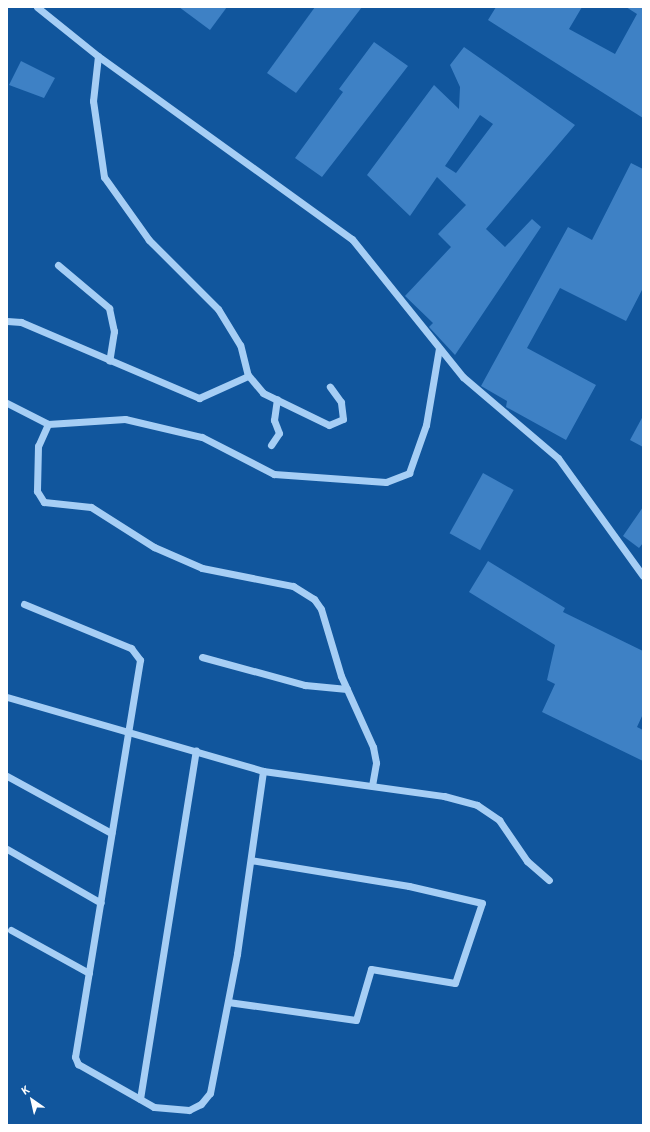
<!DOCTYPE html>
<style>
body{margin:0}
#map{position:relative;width:650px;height:1132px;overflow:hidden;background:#11569d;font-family:Barlow,sans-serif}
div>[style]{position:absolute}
.building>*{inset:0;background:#3e81c5;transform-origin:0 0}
.minor>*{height:7px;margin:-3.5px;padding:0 3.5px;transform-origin:3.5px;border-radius:3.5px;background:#a6cef5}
span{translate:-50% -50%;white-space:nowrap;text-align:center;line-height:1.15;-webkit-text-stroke:3.5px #11569d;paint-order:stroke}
.frame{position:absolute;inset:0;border:8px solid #fff;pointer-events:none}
.north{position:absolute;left:12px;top:1080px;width:40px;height:40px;-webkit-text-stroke:3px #11569d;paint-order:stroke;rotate:326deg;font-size:11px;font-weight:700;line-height:16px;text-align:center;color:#fff}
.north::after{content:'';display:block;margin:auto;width:14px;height:18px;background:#fff;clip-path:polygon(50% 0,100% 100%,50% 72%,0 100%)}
</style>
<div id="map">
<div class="building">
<div style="clip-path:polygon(179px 7px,227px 7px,210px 30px)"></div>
<div style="clip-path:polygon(315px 7px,362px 7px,296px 93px,267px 73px)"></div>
<div style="clip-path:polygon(496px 7px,582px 7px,569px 29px,615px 54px,637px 14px,626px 7px,643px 7px,643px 118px,488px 20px)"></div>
<div style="clip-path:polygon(374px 42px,408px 66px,322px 177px,295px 158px,343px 92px,339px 89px)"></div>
<div style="clip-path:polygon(evenodd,464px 47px,575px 125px,486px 229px,505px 247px,532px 219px,541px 227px,455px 355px,429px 327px,433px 323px,405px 296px,451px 247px,438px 234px,466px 205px,437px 177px,410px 216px,367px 175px,434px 85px,459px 109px,460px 87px,450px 65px,464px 47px,480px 115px,493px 124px,456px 173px,445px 166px,480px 115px)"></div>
<div style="clip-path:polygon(21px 61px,55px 78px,44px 98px,9px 85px)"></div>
<div style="clip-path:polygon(631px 163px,643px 169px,643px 288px,626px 321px,560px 288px,527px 348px,596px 385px,566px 440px,506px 407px,507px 401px,481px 386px,568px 227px,592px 240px)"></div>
<div style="clip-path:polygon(643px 416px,643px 447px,630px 440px)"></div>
<div style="left:483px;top:473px;width:35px;height:69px;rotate:29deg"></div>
<div style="clip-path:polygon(643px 507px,643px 543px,639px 548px,623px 536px)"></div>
<div style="clip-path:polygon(488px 561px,565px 608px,563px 612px,643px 651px,643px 714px,637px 727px,643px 730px,643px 761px,542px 712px,555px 684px,547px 680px,555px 645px,469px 592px)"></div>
</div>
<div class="minor">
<div style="left:37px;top:7px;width:78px;rotate:38.8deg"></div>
<div style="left:98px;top:56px;width:313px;rotate:35.8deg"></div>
<div style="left:352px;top:239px;width:177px;rotate:51.2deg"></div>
<div style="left:463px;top:377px;width:125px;rotate:40.5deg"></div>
<div style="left:558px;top:458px;width:145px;rotate:54.2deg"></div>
<div style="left:58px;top:265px;width:67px;rotate:40.1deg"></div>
<div style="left:109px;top:308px;width:24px;rotate:78deg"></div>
<div style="left:114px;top:331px;width:30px;rotate:99deg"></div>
<div style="left:7px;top:321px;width:14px;rotate:4deg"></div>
<div style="left:21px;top:322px;width:194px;rotate:23.1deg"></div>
<div style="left:199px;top:398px;width:54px;rotate:-24.2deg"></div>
<div style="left:248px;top:376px;width:32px;rotate:-104deg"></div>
<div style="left:240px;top:345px;width:42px;rotate:-121.4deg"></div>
<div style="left:218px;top:309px;width:98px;rotate:-135deg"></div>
<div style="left:149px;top:240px;width:77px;rotate:-125.5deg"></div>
<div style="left:104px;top:177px;width:77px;rotate:-98.2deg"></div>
<div style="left:93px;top:101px;width:45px;rotate:-83.7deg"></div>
<div style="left:248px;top:375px;width:23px;rotate:50deg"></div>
<div style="left:263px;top:393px;width:73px;rotate:25.9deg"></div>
<div style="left:329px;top:425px;width:15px;rotate:-23deg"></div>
<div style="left:343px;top:419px;width:17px;rotate:-97deg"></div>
<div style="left:341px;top:402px;width:19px;rotate:-126deg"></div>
<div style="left:7px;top:403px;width:46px;rotate:27.1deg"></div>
<div style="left:48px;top:424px;width:77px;rotate:-3.7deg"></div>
<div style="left:125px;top:419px;width:79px;rotate:13.2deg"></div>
<div style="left:202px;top:437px;width:81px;rotate:27.2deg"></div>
<div style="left:274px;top:474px;width:112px;rotate:4.1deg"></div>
<div style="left:386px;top:482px;width:25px;rotate:-21deg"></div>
<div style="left:409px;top:473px;width:51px;rotate:-70.5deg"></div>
<div style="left:426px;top:425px;width:78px;rotate:-80.4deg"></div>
<div style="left:48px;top:424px;width:24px;rotate:114deg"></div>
<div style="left:38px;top:446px;width:45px;rotate:91.3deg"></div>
<div style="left:37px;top:491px;width:13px;rotate:58deg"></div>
<div style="left:44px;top:502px;width:47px;rotate:6.1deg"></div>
<div style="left:91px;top:507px;width:75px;rotate:32.4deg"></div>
<div style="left:154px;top:547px;width:52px;rotate:23.6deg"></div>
<div style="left:202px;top:568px;width:93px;rotate:11.2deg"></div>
<div style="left:293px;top:586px;width:25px;rotate:32deg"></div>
<div style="left:314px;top:599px;width:12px;rotate:55deg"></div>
<div style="left:321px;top:609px;width:70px;rotate:73.4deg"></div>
<div style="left:341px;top:676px;width:78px;rotate:65.7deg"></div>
<div style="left:373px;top:747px;width:16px;rotate:79deg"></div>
<div style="left:376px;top:763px;width:23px;rotate:100deg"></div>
<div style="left:271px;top:445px;width:14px;rotate:-56deg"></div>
<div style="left:279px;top:433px;width:14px;rotate:-111deg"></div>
<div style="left:274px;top:420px;width:21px;rotate:-82deg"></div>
<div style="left:24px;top:604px;width:116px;rotate:22.4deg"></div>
<div style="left:131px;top:648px;width:15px;rotate:53deg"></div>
<div style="left:140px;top:660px;width:402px;rotate:99.3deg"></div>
<div style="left:75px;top:1057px;width:8px;rotate:67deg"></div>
<div style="left:78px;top:1064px;width:87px;rotate:29.5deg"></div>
<div style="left:154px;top:1107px;width:35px;rotate:5deg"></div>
<div style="left:189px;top:1110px;width:13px;rotate:-27deg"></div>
<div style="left:201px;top:1104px;width:14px;rotate:-51deg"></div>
<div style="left:210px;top:1093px;width:142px;rotate:-79deg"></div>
<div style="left:237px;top:954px;width:185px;rotate:-81.9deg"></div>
<div style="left:202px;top:657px;width:107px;rotate:15.2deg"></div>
<div style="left:305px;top:685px;width:42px;rotate:5.4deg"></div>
<div style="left:7px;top:697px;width:266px;rotate:16.1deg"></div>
<div style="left:263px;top:771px;width:183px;rotate:7.9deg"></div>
<div style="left:444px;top:796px;width:34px;rotate:15deg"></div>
<div style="left:477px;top:805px;width:27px;rotate:34deg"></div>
<div style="left:499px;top:820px;width:50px;rotate:55.7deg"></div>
<div style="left:527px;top:861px;width:29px;rotate:41deg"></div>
<div style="left:7px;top:776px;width:119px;rotate:28.7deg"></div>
<div style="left:7px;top:849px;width:108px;rotate:29.9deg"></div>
<div style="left:11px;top:930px;width:89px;rotate:28.9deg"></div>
<div style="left:228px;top:1002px;width:129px;rotate:8deg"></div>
<div style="left:356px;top:1020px;width:53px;rotate:-73.6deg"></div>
<div style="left:371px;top:969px;width:85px;rotate:9.5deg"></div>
<div style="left:455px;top:983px;width:84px;rotate:-71.4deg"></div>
<div style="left:482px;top:903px;width:75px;rotate:-166.9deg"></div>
<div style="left:409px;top:886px;width:160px;rotate:-170.7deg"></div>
<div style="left:140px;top:1099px;width:353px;rotate:-80.9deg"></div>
</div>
<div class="frame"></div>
<div class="north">K</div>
</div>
